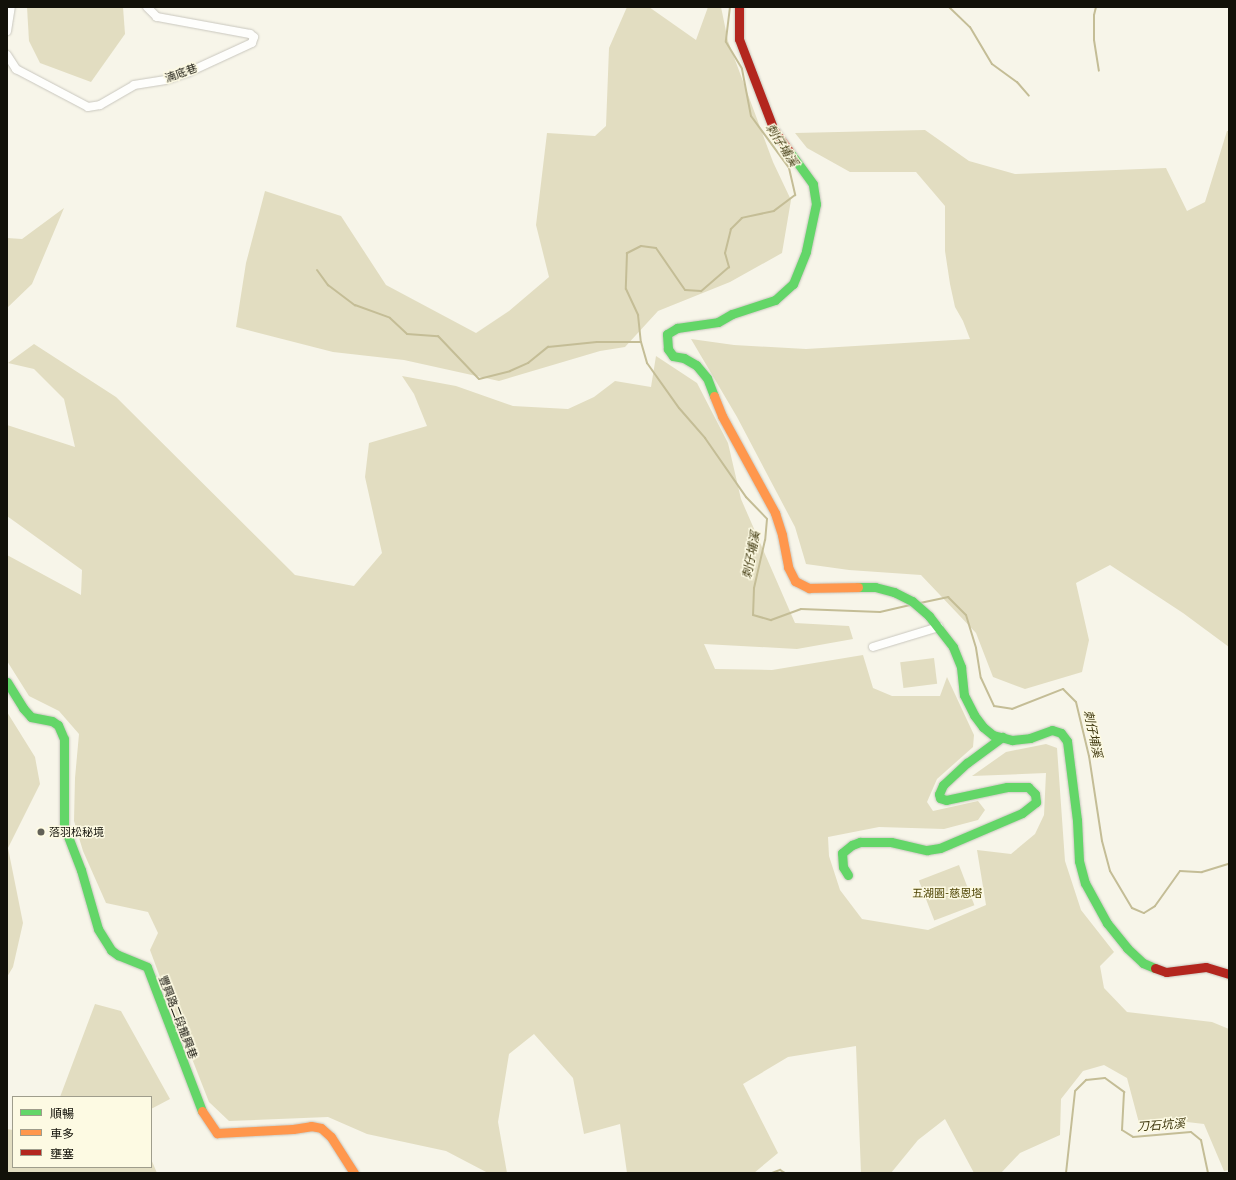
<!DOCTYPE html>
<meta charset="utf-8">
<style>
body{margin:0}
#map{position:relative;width:1236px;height:1180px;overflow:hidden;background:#f7f5e9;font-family:Lato,"Noto Sans TC",sans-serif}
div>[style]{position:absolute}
.green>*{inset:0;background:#e2ddc1;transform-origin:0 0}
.stream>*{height:2px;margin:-1px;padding:0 1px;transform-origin:1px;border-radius:1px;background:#c4bd96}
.roads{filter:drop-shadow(0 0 1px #c9c7be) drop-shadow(0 0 1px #c9c7be)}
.street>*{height:8px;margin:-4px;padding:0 4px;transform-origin:4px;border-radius:4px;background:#fefefc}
.fast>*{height:9px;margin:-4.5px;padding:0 4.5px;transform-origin:4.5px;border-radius:4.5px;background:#63d668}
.slow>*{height:9px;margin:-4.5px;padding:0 4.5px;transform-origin:4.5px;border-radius:4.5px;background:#ff974d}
.jam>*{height:9px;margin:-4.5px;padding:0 4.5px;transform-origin:4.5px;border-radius:4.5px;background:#b3261e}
.dots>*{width:11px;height:11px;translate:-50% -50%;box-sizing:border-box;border:2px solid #fdfae3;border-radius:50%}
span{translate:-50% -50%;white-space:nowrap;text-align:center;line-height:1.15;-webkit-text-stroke:3px #fdfae3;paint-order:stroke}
.street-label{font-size:11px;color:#121109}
.poi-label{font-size:11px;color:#121109}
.left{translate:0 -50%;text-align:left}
.park-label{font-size:11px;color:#4f4504}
.water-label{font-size:12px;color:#3e370d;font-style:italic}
.frame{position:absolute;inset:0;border:8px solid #121109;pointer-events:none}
.legend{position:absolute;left:12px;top:1096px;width:140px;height:72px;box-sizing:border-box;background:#fdfae3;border:1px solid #9f9d8c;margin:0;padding:5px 7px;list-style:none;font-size:12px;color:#121109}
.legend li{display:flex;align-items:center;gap:8px;height:20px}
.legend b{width:20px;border:1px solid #9f9d8c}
</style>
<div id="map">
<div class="green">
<div style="clip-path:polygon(27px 7px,123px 7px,125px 34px,91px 82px,40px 63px,29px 41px)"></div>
<div style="clip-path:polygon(627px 7px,649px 7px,696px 40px,708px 7px,721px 7px,728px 41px,773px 162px,791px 200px,782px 253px,730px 282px,658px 311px,625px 347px,600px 351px,499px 381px,404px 360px,333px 352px,236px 327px,246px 263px,265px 191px,341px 216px,386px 285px,476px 333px,509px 311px,549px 277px,536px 225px,547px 133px,595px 136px,606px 126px,609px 48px)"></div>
<div style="clip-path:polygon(925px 130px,969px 161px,1015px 174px,1166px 168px,1187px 211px,1205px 202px,1227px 131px,1229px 131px,1229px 647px,1183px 613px,1110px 565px,1076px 583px,1089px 640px,1082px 672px,1025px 689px,993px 677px,976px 633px,921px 575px,849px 570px,806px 564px,795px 527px,737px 417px,691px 339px,734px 345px,806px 349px,970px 339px,963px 321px,955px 307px,950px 284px,945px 251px,945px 206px,916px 172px,850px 172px,807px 148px,795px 133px)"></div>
<div style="clip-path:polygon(64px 208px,32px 284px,7px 308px,7px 238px,22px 239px)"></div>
<div style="clip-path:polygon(34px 344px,116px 397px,295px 575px,354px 586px,382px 553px,365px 477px,369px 443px,427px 426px,414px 394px,402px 376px,456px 386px,513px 406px,568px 409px,594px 397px,615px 381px,651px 387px,656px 356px,697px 383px,728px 443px,741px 499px,795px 623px,849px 626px,853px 639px,797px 649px,704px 644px,715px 669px,772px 670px,863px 655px,873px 688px,892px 696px,940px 696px,947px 677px,974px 735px,973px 747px,937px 779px,927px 802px,933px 811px,978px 801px,985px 810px,978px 820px,944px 829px,879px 827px,828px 837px,829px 856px,840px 890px,862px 919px,928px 930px,986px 905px,977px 850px,1011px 854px,1035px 834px,1044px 815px,1046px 773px,972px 776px,1006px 752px,1046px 744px,1057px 748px,1065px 861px,1081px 910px,1114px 952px,1100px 966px,1104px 988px,1127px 1012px,1212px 1022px,1229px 1029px,1229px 1170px,1224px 1171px,1204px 1124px,1170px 1120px,1139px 1123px,1127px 1078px,1104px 1065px,1083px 1071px,1061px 1099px,1060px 1135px,1020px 1153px,1001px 1173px,974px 1173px,945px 1119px,918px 1140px,891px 1173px,861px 1173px,856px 1046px,788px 1057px,743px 1084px,778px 1153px,754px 1173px,627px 1173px,620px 1124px,584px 1134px,573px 1078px,534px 1034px,509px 1054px,498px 1122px,507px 1173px,488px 1173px,446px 1151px,367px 1134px,328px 1117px,229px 1121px,209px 1102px,160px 977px,150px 950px,158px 933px,148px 912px,106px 903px,83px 851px,74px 821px,75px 778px,79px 734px,59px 711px,29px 696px,7px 661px,7px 555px,81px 595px,82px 570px,7px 516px,7px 425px,75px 447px,64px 399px,34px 369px,8px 363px)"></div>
<div style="left:934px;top:658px;width:26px;height:34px;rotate:83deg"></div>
<div style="clip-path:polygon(7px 712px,35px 757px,40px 784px,8px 848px,23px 923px,13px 967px,7px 977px)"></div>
<div style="left:959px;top:865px;width:43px;height:43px;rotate:69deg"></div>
<div style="clip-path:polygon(95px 1004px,121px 1011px,170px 1099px,151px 1109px,151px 1097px,60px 1097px)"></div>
<div style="clip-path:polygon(7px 1129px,13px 1130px,13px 1167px,151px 1167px,151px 1159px,157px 1173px,7px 1173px)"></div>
</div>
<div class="stream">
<div style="left:730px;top:7px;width:35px;rotate:97deg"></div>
<div style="left:726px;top:42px;width:31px;rotate:59deg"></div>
<div style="left:742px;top:69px;width:48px;rotate:79.2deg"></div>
<div style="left:751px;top:116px;width:64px;rotate:53.8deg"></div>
<div style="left:789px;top:168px;width:28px;rotate:77deg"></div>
<div style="left:795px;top:195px;width:26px;rotate:143deg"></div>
<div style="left:774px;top:211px;width:33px;rotate:168deg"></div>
<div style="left:742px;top:218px;width:16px;rotate:135deg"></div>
<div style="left:731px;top:229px;width:25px;rotate:104deg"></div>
<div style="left:725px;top:253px;width:15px;rotate:74deg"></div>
<div style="left:729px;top:267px;width:37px;rotate:139deg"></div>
<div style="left:701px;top:291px;width:16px;rotate:-176deg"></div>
<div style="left:685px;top:290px;width:51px;rotate:-124.6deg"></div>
<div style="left:656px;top:248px;width:15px;rotate:-172deg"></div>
<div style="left:641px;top:246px;width:16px;rotate:153deg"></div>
<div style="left:627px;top:253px;width:36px;rotate:92deg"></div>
<div style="left:626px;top:289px;width:29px;rotate:65deg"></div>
<div style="left:638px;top:315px;width:27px;rotate:84deg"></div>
<div style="left:641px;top:342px;width:22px;rotate:74deg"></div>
<div style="left:647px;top:363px;width:55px;rotate:54.6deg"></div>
<div style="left:679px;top:408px;width:40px;rotate:49deg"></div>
<div style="left:705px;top:438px;width:72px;rotate:55.2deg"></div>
<div style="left:746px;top:497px;width:30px;rotate:46deg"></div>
<div style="left:767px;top:519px;width:21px;rotate:95deg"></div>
<div style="left:765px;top:540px;width:49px;rotate:102.9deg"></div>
<div style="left:754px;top:588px;width:27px;rotate:92deg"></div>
<div style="left:753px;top:615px;width:19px;rotate:16deg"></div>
<div style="left:771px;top:620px;width:32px;rotate:-20deg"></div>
<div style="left:801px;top:609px;width:79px;rotate:2.2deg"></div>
<div style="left:880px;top:612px;width:31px;rotate:-13deg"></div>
<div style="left:949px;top:7px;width:29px;rotate:44deg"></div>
<div style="left:970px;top:27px;width:43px;rotate:59.3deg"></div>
<div style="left:992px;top:64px;width:31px;rotate:36deg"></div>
<div style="left:1017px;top:82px;width:18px;rotate:49deg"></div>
<div style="left:1096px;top:7px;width:8px;rotate:104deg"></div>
<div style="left:1094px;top:15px;width:25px;rotate:90deg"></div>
<div style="left:1094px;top:40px;width:31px;rotate:81deg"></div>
<div style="left:317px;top:270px;width:19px;rotate:54deg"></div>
<div style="left:328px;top:285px;width:34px;rotate:37deg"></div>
<div style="left:355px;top:305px;width:37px;rotate:20deg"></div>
<div style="left:390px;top:318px;width:23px;rotate:43deg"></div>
<div style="left:407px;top:334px;width:31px;rotate:4deg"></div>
<div style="left:438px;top:336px;width:59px;rotate:46.4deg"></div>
<div style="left:479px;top:379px;width:32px;rotate:-14deg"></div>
<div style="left:510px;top:371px;width:20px;rotate:-24deg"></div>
<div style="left:528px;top:363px;width:26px;rotate:-39deg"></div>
<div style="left:548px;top:347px;width:49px;rotate:-5.8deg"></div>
<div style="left:597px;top:342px;width:44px"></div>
<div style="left:920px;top:603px;width:29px;rotate:-12deg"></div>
<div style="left:948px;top:597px;width:25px;rotate:45deg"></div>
<div style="left:966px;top:615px;width:34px;rotate:73deg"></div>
<div style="left:976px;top:648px;width:30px;rotate:81deg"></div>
<div style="left:981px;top:678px;width:31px;rotate:65deg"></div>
<div style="left:994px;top:706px;width:18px;rotate:9deg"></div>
<div style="left:1012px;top:709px;width:55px;rotate:-21.4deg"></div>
<div style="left:1063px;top:689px;width:18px;rotate:45deg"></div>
<div style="left:1076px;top:702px;width:56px;rotate:76.5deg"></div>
<div style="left:1089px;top:756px;width:86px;rotate:81.3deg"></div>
<div style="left:1102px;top:841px;width:31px;rotate:75deg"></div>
<div style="left:1110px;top:871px;width:43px;rotate:59.3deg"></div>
<div style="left:1132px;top:908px;width:13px;rotate:23deg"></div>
<div style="left:1144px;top:913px;width:13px;rotate:-32deg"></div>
<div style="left:1155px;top:906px;width:43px;rotate:-54.5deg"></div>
<div style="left:1180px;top:871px;width:22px;rotate:3deg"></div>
<div style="left:1202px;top:872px;width:28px;rotate:-17deg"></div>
<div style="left:772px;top:1173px;width:9px;rotate:-21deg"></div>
<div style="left:780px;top:1170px;width:6px;rotate:31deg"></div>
<div style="left:1066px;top:1173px;width:82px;rotate:-83.7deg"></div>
<div style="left:1075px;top:1091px;width:16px;rotate:-45deg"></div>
<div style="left:1086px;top:1080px;width:19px;rotate:-6deg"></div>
<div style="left:1105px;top:1078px;width:24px;rotate:36deg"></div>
<div style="left:1124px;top:1092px;width:38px;rotate:93deg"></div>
<div style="left:1122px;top:1130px;width:13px;rotate:32deg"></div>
<div style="left:1133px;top:1137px;width:58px;rotate:-4.9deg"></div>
<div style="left:1191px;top:1132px;width:13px;rotate:39deg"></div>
<div style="left:1201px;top:1140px;width:34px;rotate:78deg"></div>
</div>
<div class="roads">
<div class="street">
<div style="left:7px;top:31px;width:24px;rotate:-81deg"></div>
<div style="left:7px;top:55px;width:17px;rotate:57deg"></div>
<div style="left:16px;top:69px;width:81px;rotate:27.8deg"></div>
<div style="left:88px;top:107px;width:12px;rotate:-9deg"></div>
<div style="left:100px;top:105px;width:39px;rotate:-30deg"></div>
<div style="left:134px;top:85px;width:32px;rotate:-9deg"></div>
<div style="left:166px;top:80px;width:24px;rotate:-19deg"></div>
<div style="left:189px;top:72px;width:69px;rotate:-24.7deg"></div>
<div style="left:252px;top:43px;width:6px;rotate:-72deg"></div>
<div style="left:254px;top:37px;width:5px;rotate:-143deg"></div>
<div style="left:250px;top:34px;width:95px;rotate:-169.6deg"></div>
<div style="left:157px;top:17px;width:14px;rotate:-135deg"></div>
<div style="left:873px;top:647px;width:69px;rotate:-16.9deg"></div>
</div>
<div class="fast">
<div style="left:714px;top:396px;width:19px;rotate:-111deg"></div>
<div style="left:707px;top:378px;width:17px;rotate:-130deg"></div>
<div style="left:696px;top:365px;width:14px;rotate:-150deg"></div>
<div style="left:684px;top:358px;width:11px;rotate:-170deg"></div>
<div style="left:673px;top:356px;width:9px;rotate:-126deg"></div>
<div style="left:668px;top:349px;width:15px;rotate:-94deg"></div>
<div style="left:667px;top:334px;width:12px;rotate:-31deg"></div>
<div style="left:677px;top:328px;width:41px;rotate:-8.3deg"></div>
<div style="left:718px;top:322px;width:16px;rotate:-30deg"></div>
<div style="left:732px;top:314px;width:45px;rotate:-18deg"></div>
<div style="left:775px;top:300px;width:24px;rotate:-42deg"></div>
<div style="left:793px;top:284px;width:35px;rotate:-68deg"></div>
<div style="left:806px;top:251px;width:48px;rotate:-78deg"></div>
<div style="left:816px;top:204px;width:20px;rotate:-99deg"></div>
<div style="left:813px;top:184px;width:41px;rotate:-126deg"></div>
<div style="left:858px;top:587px;width:17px"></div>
<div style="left:875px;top:587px;width:20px;rotate:15deg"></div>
<div style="left:894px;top:592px;width:20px;rotate:27deg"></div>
<div style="left:912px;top:601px;width:23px;rotate:41deg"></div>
<div style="left:929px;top:616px;width:39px;rotate:52deg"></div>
<div style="left:953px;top:647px;width:22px;rotate:68deg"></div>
<div style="left:961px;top:667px;width:28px;rotate:84deg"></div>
<div style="left:964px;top:695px;width:22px;rotate:63deg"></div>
<div style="left:974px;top:715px;width:15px;rotate:53deg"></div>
<div style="left:983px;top:727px;width:13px;rotate:39deg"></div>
<div style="left:993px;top:735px;width:20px;rotate:15deg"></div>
<div style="left:1012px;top:740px;width:18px;rotate:-6deg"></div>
<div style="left:1030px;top:738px;width:23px;rotate:-20deg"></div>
<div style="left:1052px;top:730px;width:9px;rotate:18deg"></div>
<div style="left:1061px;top:733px;width:10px;rotate:53deg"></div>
<div style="left:1067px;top:741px;width:80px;rotate:82.8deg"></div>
<div style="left:1077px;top:820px;width:41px;rotate:87.2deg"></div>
<div style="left:1079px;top:861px;width:23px;rotate:75deg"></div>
<div style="left:1085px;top:883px;width:46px;rotate:61.2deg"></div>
<div style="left:1107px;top:923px;width:32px;rotate:51deg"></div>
<div style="left:1127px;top:948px;width:22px;rotate:43deg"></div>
<div style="left:1143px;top:963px;width:13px;rotate:23deg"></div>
<div style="left:7px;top:682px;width:31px;rotate:58deg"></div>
<div style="left:23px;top:708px;width:12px;rotate:48deg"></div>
<div style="left:31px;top:717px;width:21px;rotate:11deg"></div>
<div style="left:52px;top:721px;width:7px;rotate:34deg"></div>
<div style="left:58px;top:725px;width:15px;rotate:67deg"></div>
<div style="left:64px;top:739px;width:87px;rotate:90deg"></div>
<div style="left:64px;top:826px;width:47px;rotate:68.9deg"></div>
<div style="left:81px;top:870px;width:61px;rotate:73.9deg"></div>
<div style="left:98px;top:929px;width:25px;rotate:58deg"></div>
<div style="left:111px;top:950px;width:9px;rotate:36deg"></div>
<div style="left:118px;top:955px;width:31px;rotate:22deg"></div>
<div style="left:147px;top:967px;width:154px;rotate:69.1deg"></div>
<div style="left:848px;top:875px;width:9px;rotate:-122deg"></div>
<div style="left:843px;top:867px;width:14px;rotate:-94deg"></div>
<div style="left:842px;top:853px;width:13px;rotate:-39deg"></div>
<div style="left:852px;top:845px;width:9px;rotate:-21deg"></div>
<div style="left:860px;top:842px;width:31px"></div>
<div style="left:891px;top:842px;width:37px;rotate:13deg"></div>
<div style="left:927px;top:850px;width:13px;rotate:-9deg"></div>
<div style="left:940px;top:848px;width:89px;rotate:-23.1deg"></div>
<div style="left:1022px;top:813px;width:18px;rotate:-38deg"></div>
<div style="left:1036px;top:802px;width:8px;rotate:-97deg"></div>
<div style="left:1035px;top:794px;width:10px;rotate:-135deg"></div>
<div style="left:1028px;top:787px;width:21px;rotate:180deg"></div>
<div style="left:1007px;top:787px;width:62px;rotate:168deg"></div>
<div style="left:946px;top:800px;width:6px;rotate:-162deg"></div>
<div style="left:940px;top:798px;width:4px;rotate:-104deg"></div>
<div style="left:939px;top:794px;width:10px;rotate:-66deg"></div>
<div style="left:943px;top:785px;width:33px;rotate:-43deg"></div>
<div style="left:967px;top:763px;width:44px;rotate:-36.6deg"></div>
</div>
<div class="slow">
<div style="left:714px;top:396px;width:22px;rotate:68deg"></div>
<div style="left:722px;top:416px;width:111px;rotate:61.3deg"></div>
<div style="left:775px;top:513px;width:23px;rotate:72deg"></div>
<div style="left:782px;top:535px;width:33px;rotate:79deg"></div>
<div style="left:788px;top:567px;width:16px;rotate:63deg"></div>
<div style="left:795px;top:581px;width:16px;rotate:27deg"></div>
<div style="left:809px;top:588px;width:49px;rotate:-1.2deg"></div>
<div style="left:202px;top:1111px;width:27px;rotate:56deg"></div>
<div style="left:217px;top:1133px;width:76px;rotate:-3deg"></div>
<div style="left:293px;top:1129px;width:18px;rotate:-9deg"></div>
<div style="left:311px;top:1126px;width:10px;rotate:11deg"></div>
<div style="left:321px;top:1128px;width:13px;rotate:42deg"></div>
<div style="left:331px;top:1137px;width:43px;rotate:57.4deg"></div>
</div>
<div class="jam">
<div style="left:739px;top:7px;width:32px;rotate:90deg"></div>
<div style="left:739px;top:39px;width:97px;rotate:69deg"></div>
<div style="left:774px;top:130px;width:26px;rotate:54deg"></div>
<div style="left:1155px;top:968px;width:12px;rotate:20deg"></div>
<div style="left:1166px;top:972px;width:40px;rotate:-7.1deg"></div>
<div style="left:1206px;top:967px;width:24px;rotate:17deg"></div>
</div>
</div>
<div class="dots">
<div style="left:41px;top:832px;background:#626157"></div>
</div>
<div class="street-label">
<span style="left:181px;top:73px;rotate:-20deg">湳底巷</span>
<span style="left:178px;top:1017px;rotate:69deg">豐興路二段龍興巷</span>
</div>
<div class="poi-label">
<span class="left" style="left:49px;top:832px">落羽松秘境</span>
</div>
<div class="park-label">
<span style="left:947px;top:893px">五湖園-慈恩塔</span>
</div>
<div class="water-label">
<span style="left:782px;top:145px;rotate:57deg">刺仔埔溪</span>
<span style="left:751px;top:555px;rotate:-79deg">刺仔埔溪</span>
<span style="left:1093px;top:734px;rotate:78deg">刺仔埔溪</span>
<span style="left:1161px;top:1125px;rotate:-4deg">刀石坑溪</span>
</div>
<div class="frame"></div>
<ul class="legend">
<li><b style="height:5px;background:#63d668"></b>順暢</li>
<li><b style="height:5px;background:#ff974d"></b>車多</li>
<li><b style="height:5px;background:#b3261e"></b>壅塞</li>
</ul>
</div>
